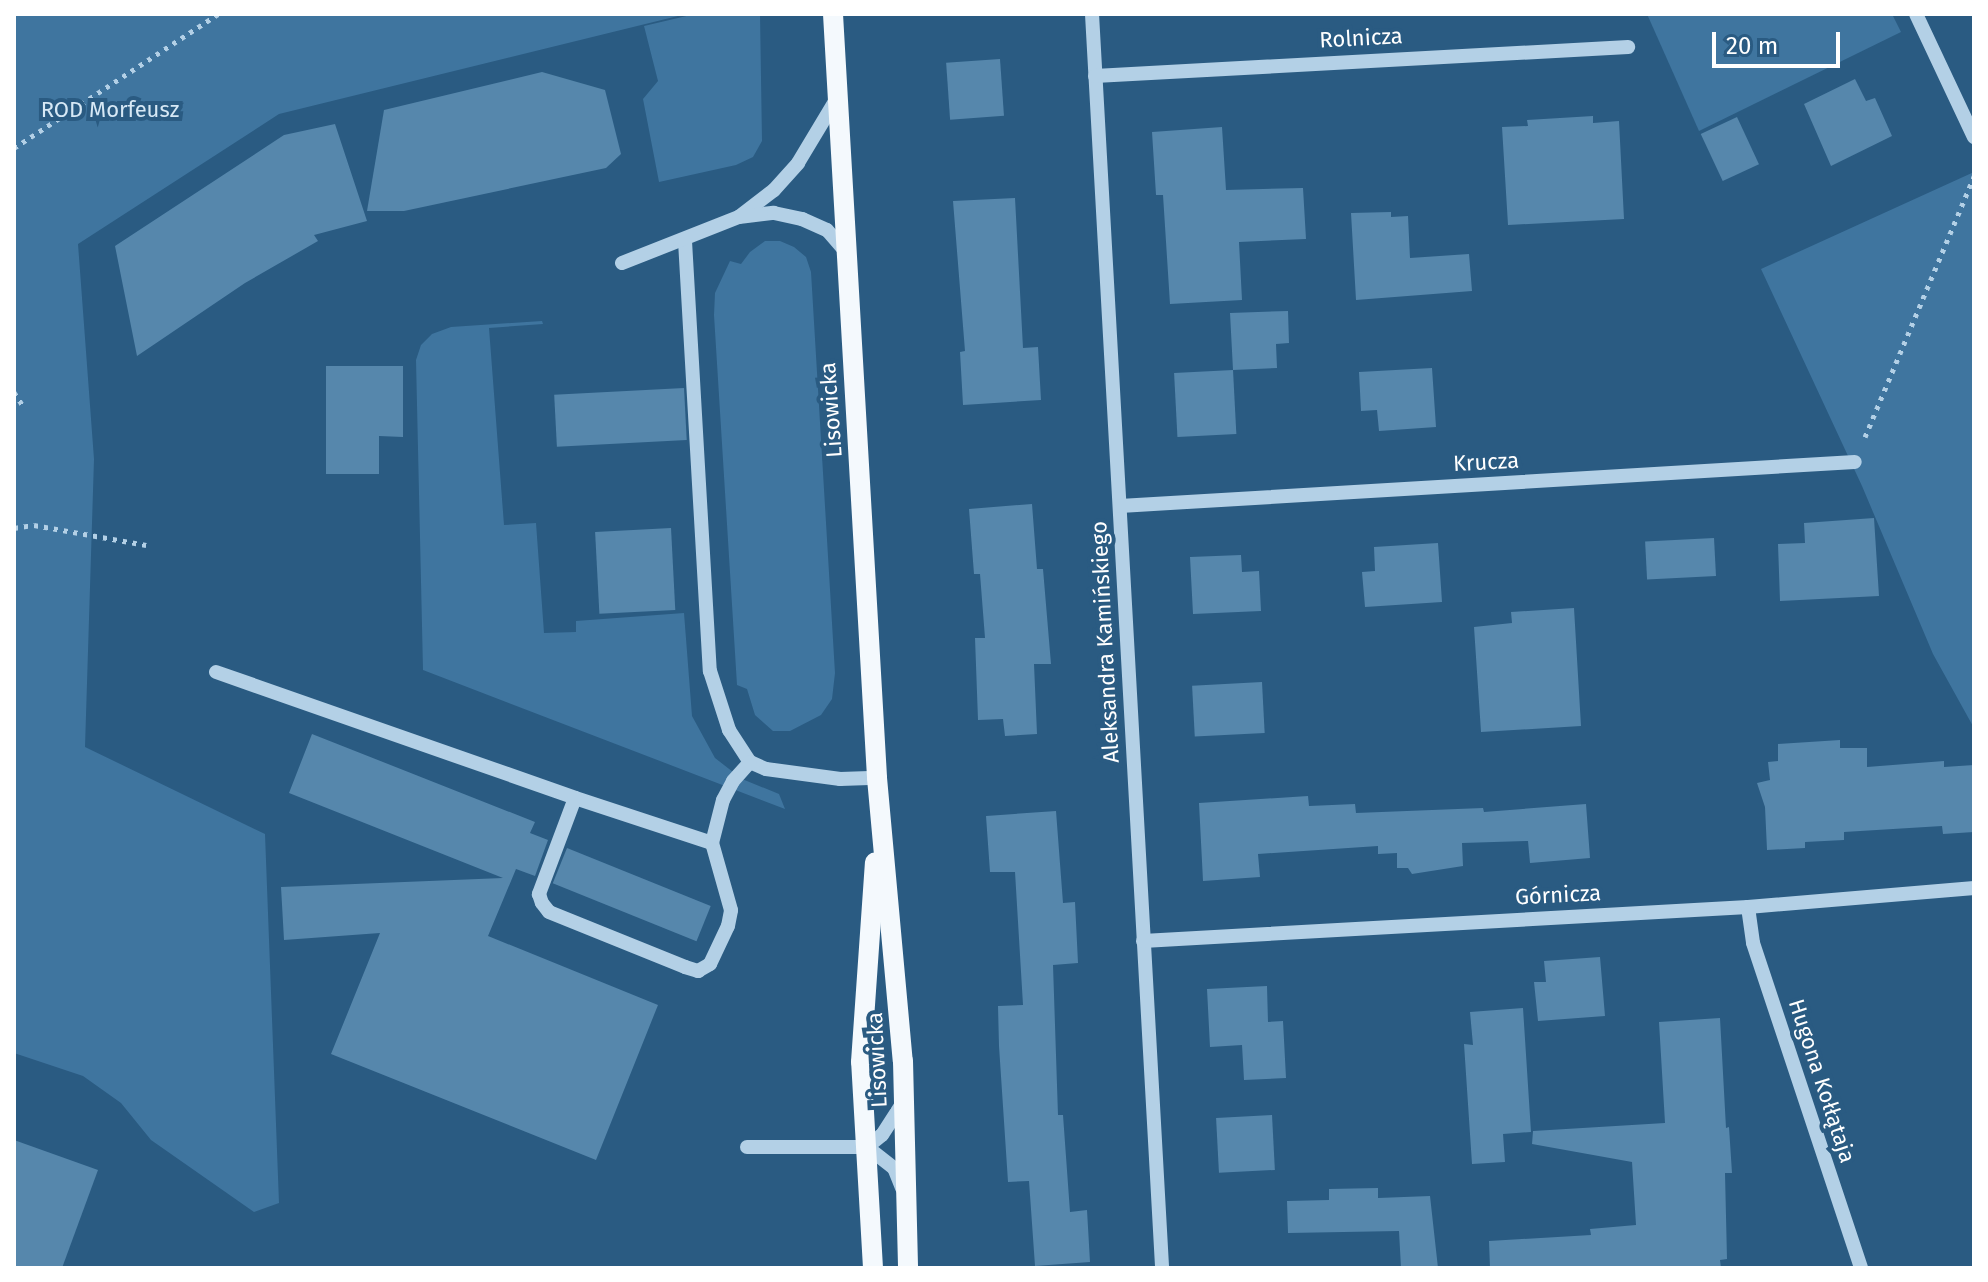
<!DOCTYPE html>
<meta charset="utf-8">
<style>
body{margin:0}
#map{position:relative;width:1988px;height:1282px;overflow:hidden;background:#2a5b82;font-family:"Fira Sans",sans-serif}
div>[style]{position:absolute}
.green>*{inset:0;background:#3f759f}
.building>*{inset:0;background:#5687ac;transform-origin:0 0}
.path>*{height:5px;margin-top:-2.5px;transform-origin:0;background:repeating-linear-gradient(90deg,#b3d0e6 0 4px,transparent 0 10px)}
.minor>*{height:14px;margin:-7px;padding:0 7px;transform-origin:7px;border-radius:7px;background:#b3d0e6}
.major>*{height:20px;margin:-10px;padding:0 10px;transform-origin:10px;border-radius:10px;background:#f4f9fd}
span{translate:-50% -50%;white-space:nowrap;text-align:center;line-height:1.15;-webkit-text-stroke:8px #2a5b82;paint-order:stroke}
.street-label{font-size:22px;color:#fff}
.park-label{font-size:22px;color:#d6e8f5}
.frame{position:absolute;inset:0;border:16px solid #fff;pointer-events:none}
.scale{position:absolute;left:1712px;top:32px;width:128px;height:36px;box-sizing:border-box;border:4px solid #fff;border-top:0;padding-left:10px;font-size:24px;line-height:28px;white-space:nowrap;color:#fff;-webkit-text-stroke:6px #2a5b82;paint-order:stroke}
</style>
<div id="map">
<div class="green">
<div style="clip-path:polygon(14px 14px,686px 14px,279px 114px,78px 244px,94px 459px,85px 747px,265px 834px,279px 1203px,254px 1212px,151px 1140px,121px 1103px,83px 1076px,14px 1053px)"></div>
<div style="clip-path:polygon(695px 14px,760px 14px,762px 141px,753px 157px,736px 165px,659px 182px,643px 99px,658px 81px,644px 26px)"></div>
<div style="clip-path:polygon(1647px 14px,1892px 14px,1901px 32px,1699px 131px)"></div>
<div style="clip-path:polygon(1974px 172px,1974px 728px,1933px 654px,1862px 486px,1761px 269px)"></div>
<div style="clip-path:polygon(765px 241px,780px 241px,794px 247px,806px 257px,811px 272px,835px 673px,832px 699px,821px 715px,790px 731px,773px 731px,755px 715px,747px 689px,737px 685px,714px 315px,715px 293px,730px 261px,741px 264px,750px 252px)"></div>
<div style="clip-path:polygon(542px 321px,543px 324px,489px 328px,504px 525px,536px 523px,544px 633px,576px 632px,576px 621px,684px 613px,692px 716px,715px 758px,742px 779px,779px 794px,785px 809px,423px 670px,416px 360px,421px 345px,432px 334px,451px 327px)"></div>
</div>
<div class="building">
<div style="left:1000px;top:59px;width:57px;height:54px;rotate:86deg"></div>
<div style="clip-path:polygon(542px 72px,605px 90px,621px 154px,606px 168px,404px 211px,367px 211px,384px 110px)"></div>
<div style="clip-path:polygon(1855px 79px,1866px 101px,1875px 98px,1892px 136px,1831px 166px,1804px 104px)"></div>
<div style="clip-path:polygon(1593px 116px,1593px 123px,1619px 121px,1624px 219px,1508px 225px,1502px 127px,1528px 126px,1527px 120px)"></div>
<div style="left:1737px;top:117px;width:52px;height:40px;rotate:65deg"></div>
<div style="clip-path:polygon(335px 124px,367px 221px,314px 235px,318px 241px,245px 283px,137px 356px,115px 246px,284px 135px)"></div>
<div style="clip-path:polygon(1222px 127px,1226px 190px,1303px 188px,1306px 239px,1239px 242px,1242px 300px,1170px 304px,1163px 195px,1156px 195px,1152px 132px)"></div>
<div style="clip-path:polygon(1015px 198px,1023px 348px,1038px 347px,1041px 400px,963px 405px,960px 352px,965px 351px,953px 201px)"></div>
<div style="clip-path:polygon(1391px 212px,1391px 217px,1408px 216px,1410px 258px,1469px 254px,1472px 291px,1356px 300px,1351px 213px)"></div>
<div style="clip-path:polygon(1288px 311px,1289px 343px,1276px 344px,1277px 368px,1233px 370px,1230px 313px)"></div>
<div style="clip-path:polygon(326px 366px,403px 366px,403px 437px,379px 436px,379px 474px,326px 474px)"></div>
<div style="clip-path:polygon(1432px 368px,1436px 427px,1379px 431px,1377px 410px,1361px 411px,1359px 372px)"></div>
<div style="left:1233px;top:370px;width:64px;height:59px;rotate:87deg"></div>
<div style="left:684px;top:388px;width:52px;height:130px;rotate:87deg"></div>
<div style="clip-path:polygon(1032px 504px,1037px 569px,1043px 569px,1051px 664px,1034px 664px,1037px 734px,1005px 736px,1003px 719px,978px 720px,975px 638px,985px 638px,980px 574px,974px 574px,969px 509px)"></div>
<div style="clip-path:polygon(1874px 518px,1879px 596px,1780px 601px,1778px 544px,1805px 543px,1804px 523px)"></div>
<div style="left:671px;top:528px;width:82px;height:76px;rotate:87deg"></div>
<div style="left:1714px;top:538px;width:38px;height:69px;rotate:87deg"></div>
<div style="clip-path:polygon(1438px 543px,1442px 602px,1365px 607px,1362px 572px,1375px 571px,1374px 547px)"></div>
<div style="clip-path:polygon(1241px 555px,1242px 572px,1259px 571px,1261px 611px,1193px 614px,1190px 557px)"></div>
<div style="clip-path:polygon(1574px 608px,1581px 726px,1481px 732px,1474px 627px,1512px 623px,1511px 612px)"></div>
<div style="left:1262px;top:682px;width:51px;height:70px;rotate:87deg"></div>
<div style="clip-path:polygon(312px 734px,535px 822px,530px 833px,548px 840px,535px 876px,516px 869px,488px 936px,658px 1005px,596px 1160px,331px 1054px,380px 933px,284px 940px,281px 887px,503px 878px,289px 793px)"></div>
<div style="clip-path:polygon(1840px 740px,1840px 748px,1867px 748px,1867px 767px,1944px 761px,1944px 767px,1974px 765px,1974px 832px,1943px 834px,1942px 826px,1844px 832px,1844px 840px,1805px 842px,1805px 848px,1767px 850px,1765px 807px,1757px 783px,1770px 780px,1768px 762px,1778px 761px,1778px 744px)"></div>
<div style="clip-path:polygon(1308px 796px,1309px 806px,1355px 804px,1356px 813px,1483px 808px,1484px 812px,1586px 804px,1590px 858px,1530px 863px,1528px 841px,1462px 843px,1463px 866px,1412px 874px,1408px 868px,1397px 868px,1397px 853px,1378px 854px,1378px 846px,1258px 854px,1260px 877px,1203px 881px,1199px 803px)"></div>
<div style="clip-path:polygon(1056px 811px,1063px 903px,1075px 902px,1078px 963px,1053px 965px,1058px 1115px,1063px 1115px,1070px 1212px,1087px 1210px,1090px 1262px,1035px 1266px,1029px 1181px,1008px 1182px,999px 1046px,998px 1006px,1023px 1005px,1015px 872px,990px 872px,986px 816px)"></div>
<div style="left:567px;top:848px;width:155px;height:38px;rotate:22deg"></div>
<div style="clip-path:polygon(1600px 957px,1605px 1016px,1538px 1021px,1534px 982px,1546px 982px,1544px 961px)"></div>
<div style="clip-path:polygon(1267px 986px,1268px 1022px,1283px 1021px,1286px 1078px,1244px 1080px,1242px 1045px,1210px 1047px,1207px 989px)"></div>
<div style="clip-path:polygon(1523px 1008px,1531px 1132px,1503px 1134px,1505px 1162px,1472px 1164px,1464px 1044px,1473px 1045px,1470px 1012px)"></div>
<div style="clip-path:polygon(1720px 1018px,1726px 1128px,1729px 1127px,1732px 1173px,1725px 1173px,1727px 1259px,1720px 1260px,1721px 1268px,1490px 1268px,1489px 1241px,1591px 1235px,1590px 1229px,1636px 1225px,1632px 1162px,1532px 1144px,1533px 1131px,1665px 1123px,1659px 1022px)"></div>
<div style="left:1272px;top:1115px;width:55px;height:56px;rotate:87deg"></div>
<div style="clip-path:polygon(14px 1140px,98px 1170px,62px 1268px,14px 1268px)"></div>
<div style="clip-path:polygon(1378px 1188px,1378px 1198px,1430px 1196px,1438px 1268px,1401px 1268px,1399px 1231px,1288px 1233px,1287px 1201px,1329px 1200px,1329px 1189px)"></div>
</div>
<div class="path">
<div style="left:14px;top:148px;width:244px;rotate:-33.3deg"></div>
<div style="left:14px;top:392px;width:17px;rotate:57deg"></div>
<div style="left:1865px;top:437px;width:283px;rotate:-67.3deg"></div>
<div style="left:14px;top:528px;width:20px;rotate:-9deg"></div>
<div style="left:34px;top:525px;width:114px;rotate:10.1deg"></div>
</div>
<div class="minor">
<div style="left:1092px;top:14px;width:1256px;rotate:86.8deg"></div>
<div style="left:1916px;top:14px;width:136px;rotate:64.8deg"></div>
<div style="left:1095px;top:76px;width:534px;rotate:-3.11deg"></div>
<div style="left:740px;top:216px;width:43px;rotate:-37.4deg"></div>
<div style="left:774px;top:190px;width:36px;rotate:-48deg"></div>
<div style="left:798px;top:163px;width:76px;rotate:-59deg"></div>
<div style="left:685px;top:241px;width:431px;rotate:86.7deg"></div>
<div style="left:710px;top:671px;width:62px;rotate:72.1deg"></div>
<div style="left:729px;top:730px;width:38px;rotate:57deg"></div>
<div style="left:750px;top:762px;width:17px;rotate:24deg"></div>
<div style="left:766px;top:769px;width:75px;rotate:7.7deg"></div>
<div style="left:840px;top:779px;width:37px;rotate:-2deg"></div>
<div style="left:622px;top:263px;width:126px;rotate:-21.5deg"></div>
<div style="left:739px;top:217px;width:35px;rotate:-7deg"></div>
<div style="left:774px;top:213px;width:29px;rotate:12deg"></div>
<div style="left:802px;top:219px;width:27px;rotate:24deg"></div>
<div style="left:827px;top:230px;width:28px;rotate:49deg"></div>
<div style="left:1120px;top:506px;width:736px;rotate:-3.43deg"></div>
<div style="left:216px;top:672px;width:380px;rotate:19.3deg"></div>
<div style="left:712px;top:843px;width:144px;rotate:-161.8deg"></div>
<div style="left:575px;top:798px;width:103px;rotate:110.6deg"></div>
<div style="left:539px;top:894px;width:9px;rotate:72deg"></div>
<div style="left:542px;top:903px;width:11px;rotate:52deg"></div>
<div style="left:549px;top:912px;width:147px;rotate:22deg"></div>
<div style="left:685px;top:967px;width:14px;rotate:17deg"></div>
<div style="left:698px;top:971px;width:14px;rotate:-30deg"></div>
<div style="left:710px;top:964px;width:42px;rotate:-64.7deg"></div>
<div style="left:728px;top:926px;width:16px;rotate:-79deg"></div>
<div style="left:731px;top:910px;width:70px;rotate:-105.8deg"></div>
<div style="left:712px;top:843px;width:44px;rotate:-75.7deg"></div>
<div style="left:723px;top:800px;width:21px;rotate:-62deg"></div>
<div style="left:733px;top:781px;width:25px;rotate:-48deg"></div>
<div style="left:1748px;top:907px;width:36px;rotate:82deg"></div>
<div style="left:1753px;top:943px;width:342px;rotate:71.6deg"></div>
<div style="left:1143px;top:941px;width:606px;rotate:-3.22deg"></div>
<div style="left:1748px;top:907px;width:227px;rotate:-4.8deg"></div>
<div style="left:747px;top:1147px;width:120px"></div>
<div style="left:867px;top:1147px;width:34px;rotate:38deg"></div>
<div style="left:894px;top:1168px;width:22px;rotate:68deg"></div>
<div style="left:867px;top:1147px;width:19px;rotate:-39deg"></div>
<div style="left:882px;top:1135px;width:40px;rotate:-57.1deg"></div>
</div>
<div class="major">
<div style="left:833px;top:14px;width:765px;rotate:86.7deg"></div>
<div style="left:877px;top:778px;width:284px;rotate:84.8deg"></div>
<div style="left:903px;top:1061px;width:207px;rotate:88.6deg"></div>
<div style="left:873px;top:1268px;width:206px;rotate:-93.3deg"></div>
<div style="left:861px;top:1062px;width:200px;rotate:-86deg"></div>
</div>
<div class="street-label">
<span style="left:1361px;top:38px;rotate:-3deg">Rolnicza</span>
<span style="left:831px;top:410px;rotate:-94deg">Lisowicka</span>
<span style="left:1486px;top:462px;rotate:-3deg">Krucza</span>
<span style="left:1105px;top:642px;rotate:-93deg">Aleksandra Kamińskiego</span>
<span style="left:1558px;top:895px;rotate:-3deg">Górnicza</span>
<span style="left:877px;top:1060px;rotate:-93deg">Lisowicka</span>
<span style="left:1822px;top:1081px;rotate:72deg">Hugona Kołłątaja</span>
</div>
<div class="park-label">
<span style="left:110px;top:110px">ROD Morfeusz</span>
</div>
<div class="frame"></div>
<div class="scale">20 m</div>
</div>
